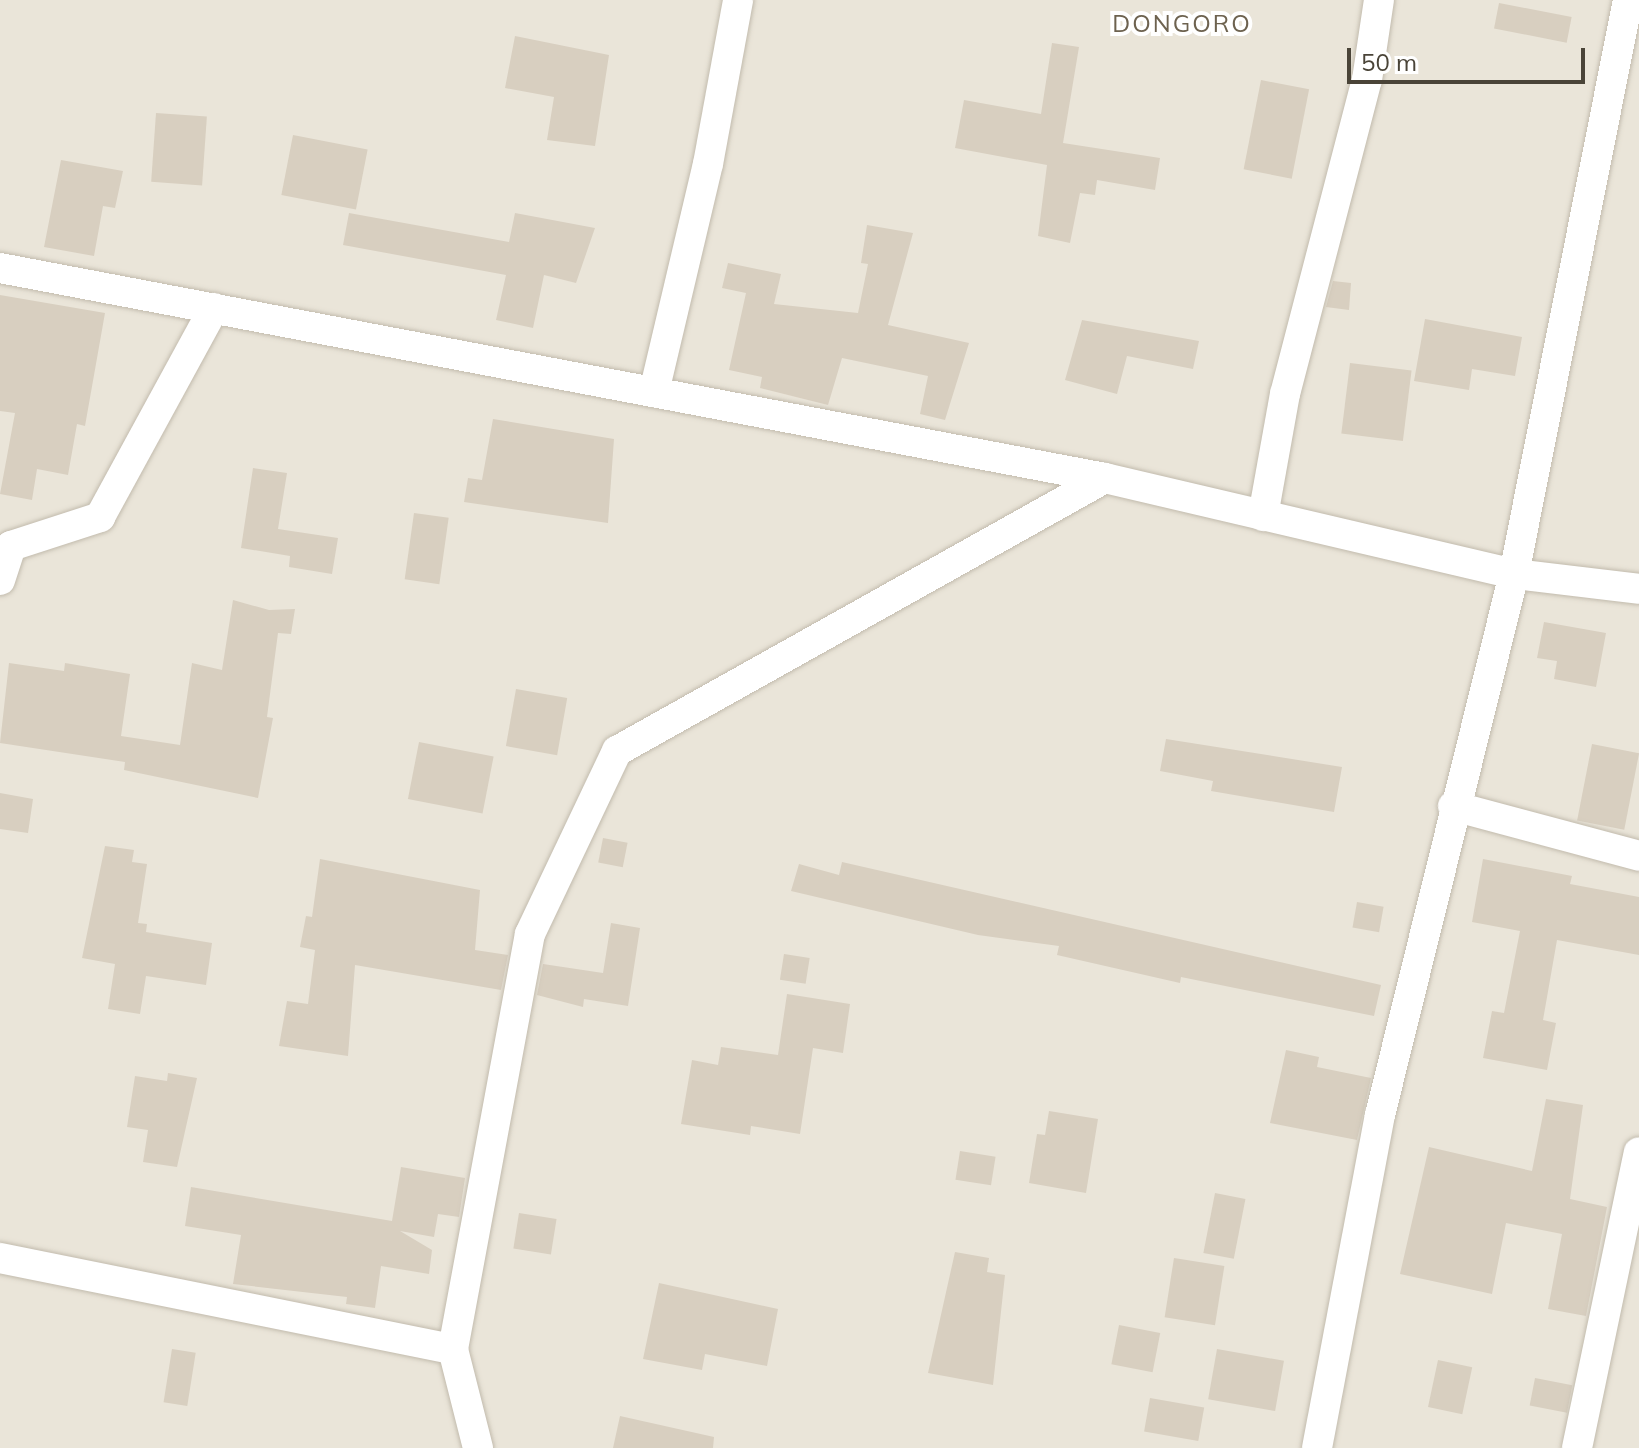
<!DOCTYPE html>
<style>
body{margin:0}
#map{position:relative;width:1639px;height:1448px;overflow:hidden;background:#f6f3eb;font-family:Mulish,sans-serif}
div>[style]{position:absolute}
.residential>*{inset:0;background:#eae5d9;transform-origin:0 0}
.building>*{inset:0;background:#d8cfc0;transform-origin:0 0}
.roads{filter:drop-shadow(0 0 2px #c2bbad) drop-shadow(0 0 2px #c2bbad)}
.minor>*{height:30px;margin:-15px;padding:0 15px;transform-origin:15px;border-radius:15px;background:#fff}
span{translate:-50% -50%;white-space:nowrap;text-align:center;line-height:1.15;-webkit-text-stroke:8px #fff;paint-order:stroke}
.quarter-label{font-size:24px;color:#6d624f;letter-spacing:2px}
.scale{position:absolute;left:1347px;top:48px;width:238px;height:36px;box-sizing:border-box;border:4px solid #4a4438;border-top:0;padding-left:10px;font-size:24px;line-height:28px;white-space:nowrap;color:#4a4438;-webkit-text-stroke:6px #fff;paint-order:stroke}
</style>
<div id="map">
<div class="residential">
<div style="left:0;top:0;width:1639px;height:1448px"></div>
</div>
<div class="building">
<div style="left:1499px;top:3px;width:74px;height:26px;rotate:11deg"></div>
<div style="clip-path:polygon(515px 36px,609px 55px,595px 146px,547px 140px,554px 97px,505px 88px)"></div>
<div style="clip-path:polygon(1052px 43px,1079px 47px,1063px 143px,1160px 158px,1155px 190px,1097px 180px,1095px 195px,1080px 193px,1070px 243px,1038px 236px,1047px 165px,955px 148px,964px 100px,1041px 114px)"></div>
<div style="left:1261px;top:80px;width:49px;height:91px;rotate:11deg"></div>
<div style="left:156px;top:113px;width:51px;height:69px;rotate:4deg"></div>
<div style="left:293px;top:135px;width:76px;height:61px;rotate:11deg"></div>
<div style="clip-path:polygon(61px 160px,123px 171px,115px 208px,103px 206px,94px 256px,44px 247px)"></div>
<div style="clip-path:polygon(349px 213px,509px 242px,515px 213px,595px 228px,576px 283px,544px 275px,533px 328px,496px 320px,506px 275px,343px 245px)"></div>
<div style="clip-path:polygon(867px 225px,913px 233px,888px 325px,969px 343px,945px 420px,920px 414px,928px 376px,842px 358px,828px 405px,760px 388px,762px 377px,729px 370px,746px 293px,722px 288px,728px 263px,781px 274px,774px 304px,858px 313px,868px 264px,861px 263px)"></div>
<div style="clip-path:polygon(1333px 281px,1351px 283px,1349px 310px,1326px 307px)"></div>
<div style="clip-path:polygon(0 295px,105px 313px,85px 426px,77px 424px,68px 475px,37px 469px,32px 500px,0 494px,15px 413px,0 411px)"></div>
<div style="clip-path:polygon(1425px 319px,1522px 337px,1515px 376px,1472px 369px,1469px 390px,1414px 381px)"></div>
<div style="clip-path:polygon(1082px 320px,1199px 341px,1193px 369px,1127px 356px,1117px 394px,1065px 380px)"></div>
<div style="left:1350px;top:363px;width:62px;height:71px;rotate:7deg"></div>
<div style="clip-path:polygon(493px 419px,614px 439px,608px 523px,464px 502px,468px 478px,482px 480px)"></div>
<div style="clip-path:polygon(253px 468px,287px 473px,278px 529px,338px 538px,332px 574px,289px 567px,290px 556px,241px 548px)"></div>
<div style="left:414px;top:513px;width:35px;height:67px;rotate:8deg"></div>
<div style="clip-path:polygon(233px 600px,269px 610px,295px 609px,291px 634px,278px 633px,267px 717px,273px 718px,258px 798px,124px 770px,125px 762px,0 743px,9px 663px,64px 671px,65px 663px,130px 674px,121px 736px,180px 745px,192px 663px,222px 670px)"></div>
<div style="clip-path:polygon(1544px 622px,1606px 633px,1596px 687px,1554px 679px,1557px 661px,1537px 658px)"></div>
<div style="left:516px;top:689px;width:52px;height:58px;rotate:10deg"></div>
<div style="clip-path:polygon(1166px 739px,1342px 767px,1334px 812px,1211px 791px,1213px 781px,1160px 771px)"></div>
<div style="left:419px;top:742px;width:76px;height:58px;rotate:11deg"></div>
<div style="left:1592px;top:744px;width:48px;height:78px;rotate:11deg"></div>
<div style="clip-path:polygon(0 793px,33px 799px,28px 833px,0 829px)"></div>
<div style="left:603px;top:838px;width:25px;height:25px;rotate:11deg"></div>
<div style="clip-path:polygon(105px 846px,134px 850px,132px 862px,147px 864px,138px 923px,147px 924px,146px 932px,212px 943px,206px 985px,146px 976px,140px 1014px,108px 1009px,115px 964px,82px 958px)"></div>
<div style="clip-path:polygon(320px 859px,480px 890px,475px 950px,508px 955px,501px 990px,355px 965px,348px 1056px,279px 1046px,287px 1001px,308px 1004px,315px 950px,300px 947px,306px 916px,312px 917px)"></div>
<div style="clip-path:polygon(1483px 859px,1572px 876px,1570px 884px,1639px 897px,1639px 955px,1557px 940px,1543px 1020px,1556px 1023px,1547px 1070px,1483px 1058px,1492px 1011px,1504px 1013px,1520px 931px,1472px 922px)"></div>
<div style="clip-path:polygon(842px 862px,1381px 985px,1374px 1016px,1181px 977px,1180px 983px,1057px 955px,1059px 946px,978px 935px,791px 891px,799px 864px,839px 875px)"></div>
<div style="left:1357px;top:902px;width:27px;height:26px;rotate:10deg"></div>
<div style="clip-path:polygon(611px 923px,640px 928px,628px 1006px,584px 999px,583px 1007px,537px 995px,543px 964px,603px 973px)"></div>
<div style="left:784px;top:954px;width:26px;height:26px;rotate:9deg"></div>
<div style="clip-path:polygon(787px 994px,850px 1004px,843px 1053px,813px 1048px,800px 1134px,751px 1126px,750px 1135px,681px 1124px,692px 1060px,718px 1065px,721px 1047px,778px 1055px)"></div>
<div style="clip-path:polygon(1286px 1050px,1319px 1057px,1317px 1067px,1371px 1078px,1357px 1140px,1270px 1123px)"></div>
<div style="clip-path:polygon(168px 1073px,197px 1078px,177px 1167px,143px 1162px,148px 1130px,127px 1127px,135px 1076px,167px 1081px)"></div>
<div style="clip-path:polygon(1546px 1099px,1583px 1105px,1570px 1199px,1607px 1207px,1586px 1316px,1548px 1309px,1562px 1234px,1506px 1223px,1492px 1294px,1400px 1274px,1429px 1147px,1532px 1171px)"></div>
<div style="clip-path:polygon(1049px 1111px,1098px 1119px,1086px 1193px,1029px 1183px,1037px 1134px,1045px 1135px)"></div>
<div style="left:960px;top:1151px;width:36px;height:29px;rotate:9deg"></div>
<div style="clip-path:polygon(401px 1167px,465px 1178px,459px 1217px,438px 1214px,434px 1237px,400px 1231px,432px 1250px,429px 1274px,381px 1266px,375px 1308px,346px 1304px,347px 1297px,233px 1284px,241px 1235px,185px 1226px,191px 1187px,392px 1221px)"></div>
<div style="left:1215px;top:1193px;width:31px;height:61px;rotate:11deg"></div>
<div style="left:519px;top:1213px;width:38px;height:36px;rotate:9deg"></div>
<div style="clip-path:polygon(955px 1252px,989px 1258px,987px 1272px,1005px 1275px,993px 1385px,928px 1373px)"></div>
<div style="left:1174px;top:1258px;width:51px;height:60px;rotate:9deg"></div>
<div style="clip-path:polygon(659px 1283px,778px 1309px,767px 1366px,705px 1354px,702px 1370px,643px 1359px)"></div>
<div style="left:1119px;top:1325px;width:42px;height:40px;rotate:11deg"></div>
<div style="left:172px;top:1349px;width:24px;height:54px;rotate:9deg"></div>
<div style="left:1217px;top:1349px;width:68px;height:51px;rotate:10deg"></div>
<div style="left:1438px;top:1360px;width:35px;height:48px;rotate:12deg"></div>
<div style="left:1535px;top:1378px;width:38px;height:28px;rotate:11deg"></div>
<div style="left:1150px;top:1398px;width:55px;height:34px;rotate:10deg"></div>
<div style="clip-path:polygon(620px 1416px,714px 1437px,713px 1448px,613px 1448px)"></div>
</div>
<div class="roads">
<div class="minor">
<div style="left:0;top:268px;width:1125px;rotate:10.76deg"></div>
<div style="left:1105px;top:478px;width:420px;rotate:13.2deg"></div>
<div style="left:1514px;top:574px;width:126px;rotate:6.8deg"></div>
<div style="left:654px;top:392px;width:234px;rotate:-76.7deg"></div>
<div style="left:708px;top:164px;width:167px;rotate:-79.6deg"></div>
<div style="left:1263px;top:516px;width:124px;rotate:-79.8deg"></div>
<div style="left:1285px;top:394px;width:325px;rotate:-75.4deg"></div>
<div style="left:1367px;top:80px;width:81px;rotate:-81.5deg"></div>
<div style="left:0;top:580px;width:36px;rotate:-72deg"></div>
<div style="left:11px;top:546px;width:94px;rotate:-18deg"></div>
<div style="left:100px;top:517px;width:238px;rotate:-61.4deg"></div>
<div style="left:1453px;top:806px;width:193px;rotate:15deg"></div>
<div style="left:0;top:1258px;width:462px;rotate:11.4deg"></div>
<div style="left:478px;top:1448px;width:102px;rotate:-104.2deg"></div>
<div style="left:453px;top:1349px;width:422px;rotate:-79.5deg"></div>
<div style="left:530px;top:934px;width:203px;rotate:-64.6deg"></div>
<div style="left:617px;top:751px;width:559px;rotate:-29.22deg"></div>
<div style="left:1317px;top:1448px;width:339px;rotate:-79.3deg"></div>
<div style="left:1380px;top:1115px;width:557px;rotate:-76.09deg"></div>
<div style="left:1514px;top:574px;width:585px;rotate:-78.77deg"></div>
<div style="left:1577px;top:1448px;width:302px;rotate:-78.2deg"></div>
</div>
</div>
<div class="quarter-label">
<span style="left:1182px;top:24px">DONGORO</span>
</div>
<div class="scale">50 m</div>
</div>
